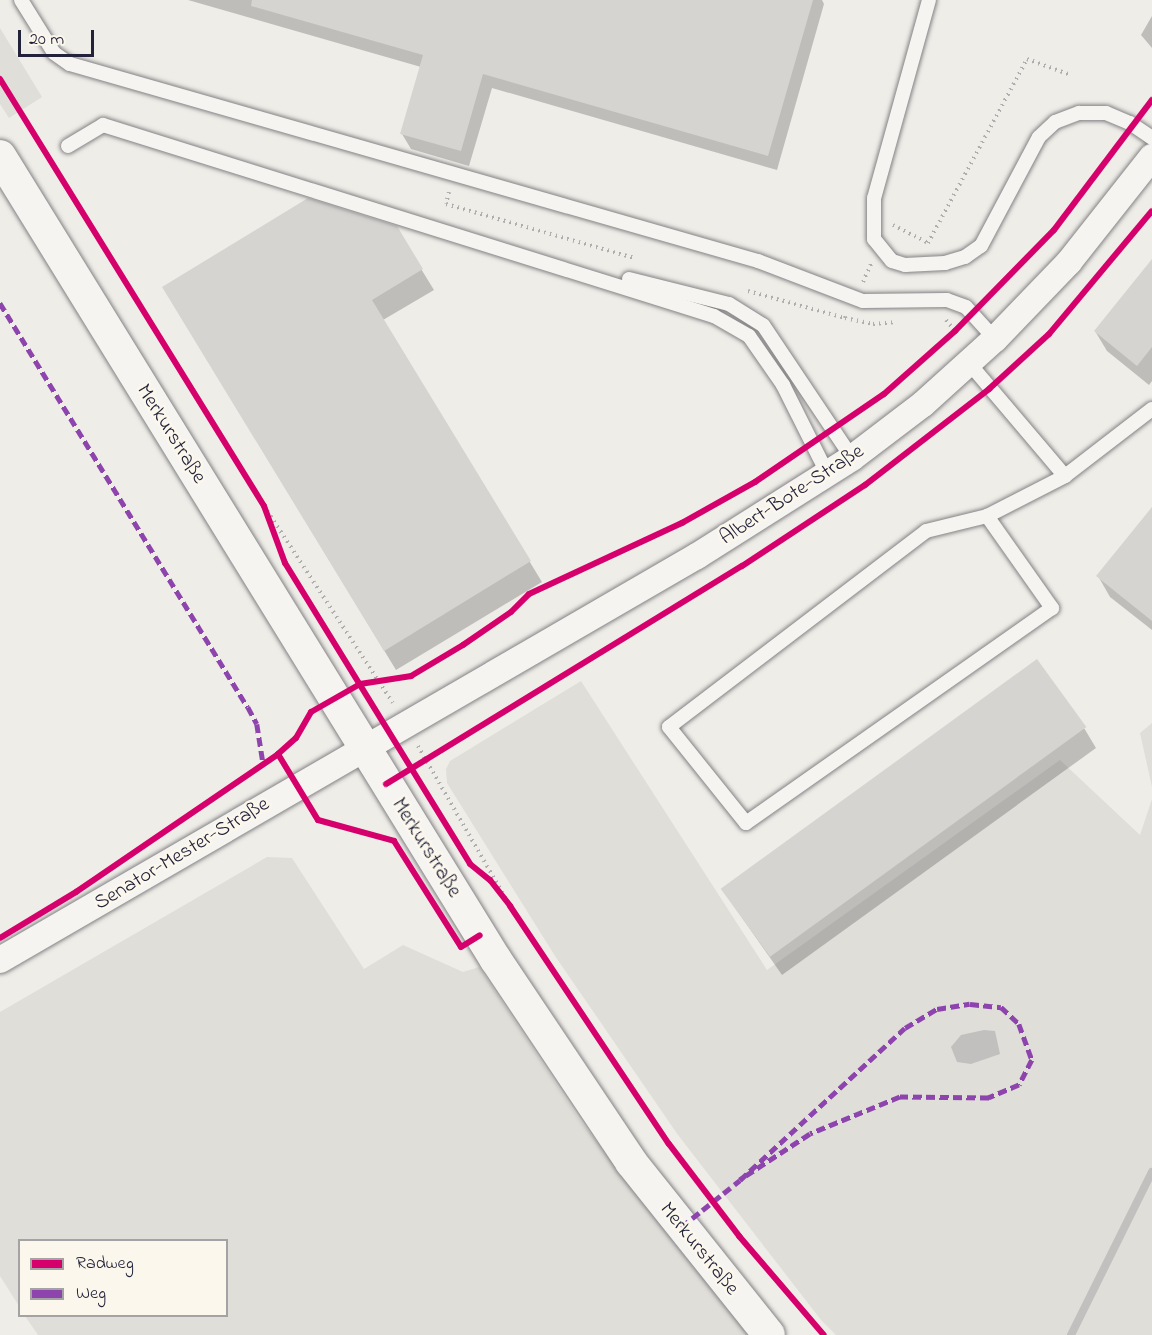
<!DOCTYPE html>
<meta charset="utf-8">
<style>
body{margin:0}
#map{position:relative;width:1152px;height:1335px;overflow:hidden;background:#efede8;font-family:"Indie Flower",sans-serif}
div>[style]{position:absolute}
.green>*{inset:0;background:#e0ded9}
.water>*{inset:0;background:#c2bfbf}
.shadow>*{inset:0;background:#0003}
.stream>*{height:8px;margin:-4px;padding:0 4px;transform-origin:4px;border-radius:4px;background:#c2bfbf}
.building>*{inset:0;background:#d6d4d1;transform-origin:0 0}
.path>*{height:4px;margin-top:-2px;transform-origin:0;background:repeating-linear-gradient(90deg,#afaeae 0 1.5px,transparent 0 6px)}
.roads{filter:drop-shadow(0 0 2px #838284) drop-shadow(0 0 2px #838284)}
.service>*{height:14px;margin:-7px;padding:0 7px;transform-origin:7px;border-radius:7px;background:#f5f4f0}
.minor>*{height:26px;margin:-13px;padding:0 13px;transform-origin:13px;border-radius:13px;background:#f5f4f0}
.tertiary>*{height:32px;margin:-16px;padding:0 16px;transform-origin:16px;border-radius:16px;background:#f5f4f0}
.quiet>*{height:4.5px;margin-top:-2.25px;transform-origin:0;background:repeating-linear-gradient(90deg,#8e44ad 0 9px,transparent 0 13.5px)}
.cycleway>*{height:6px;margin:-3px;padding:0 3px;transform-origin:3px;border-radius:3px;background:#d6006c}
span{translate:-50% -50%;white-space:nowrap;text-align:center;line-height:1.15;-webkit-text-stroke:5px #fbf7ec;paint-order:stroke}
.street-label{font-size:21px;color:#22223b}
.legend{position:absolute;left:18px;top:1239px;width:210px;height:78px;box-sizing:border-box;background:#fbf7ec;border:2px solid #a4a2a5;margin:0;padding:8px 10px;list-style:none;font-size:18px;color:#22223b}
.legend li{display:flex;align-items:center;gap:12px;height:30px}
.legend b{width:30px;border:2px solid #a4a2a5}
.scale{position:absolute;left:18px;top:30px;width:76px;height:27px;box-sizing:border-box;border:3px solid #22223b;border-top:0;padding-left:8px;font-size:18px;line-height:21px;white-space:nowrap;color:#22223b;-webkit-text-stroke:4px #fbf7ec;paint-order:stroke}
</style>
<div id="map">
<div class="green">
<div style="clip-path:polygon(0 28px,42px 97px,9px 118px,0 104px)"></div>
<div style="clip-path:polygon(581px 681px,767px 970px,1060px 760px,1140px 835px,1152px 799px,1152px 1335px,836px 1335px,821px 1320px,678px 1135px,555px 956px,447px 783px,446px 769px,450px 761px)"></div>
<div style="clip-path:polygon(1152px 723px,1152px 787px,1140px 733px)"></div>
<div style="clip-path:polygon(267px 857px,292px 858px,364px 969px,403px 945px,463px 972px,479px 967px,579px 1119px,750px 1335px,38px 1335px,25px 1316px,226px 1316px,226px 1240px,20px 1240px,19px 1306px,0 1276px,0 1012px)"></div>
</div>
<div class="water">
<div style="clip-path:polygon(984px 1030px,995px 1031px,1000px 1054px,971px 1064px,957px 1062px,951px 1047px,961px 1035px)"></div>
</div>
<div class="shadow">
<div style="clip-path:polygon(188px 0,822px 0,824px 4px,777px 170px,492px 88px,469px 166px,411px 149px,402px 134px,421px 67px)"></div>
<div style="clip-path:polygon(1152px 16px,1152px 48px,1141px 35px)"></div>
<div style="clip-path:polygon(396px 228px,434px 290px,383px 320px,542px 582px,396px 670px,176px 308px)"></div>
<div style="clip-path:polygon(1152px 262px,1152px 381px,1149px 385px,1107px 351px,1095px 331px)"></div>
<div style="clip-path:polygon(1152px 510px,1152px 630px,1110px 597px,1098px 576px)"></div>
<div style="clip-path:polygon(1084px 728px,1096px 748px,782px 975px,722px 889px)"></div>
</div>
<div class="stream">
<div style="left:1071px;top:1335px;width:182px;rotate:-63.6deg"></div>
</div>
<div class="building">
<div style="clip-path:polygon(252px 0,813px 0,768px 156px,483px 74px,461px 151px,400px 134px,423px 55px,251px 6px)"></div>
<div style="clip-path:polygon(308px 198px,397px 226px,423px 269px,372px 300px,531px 561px,384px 651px,162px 287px)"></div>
<div style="clip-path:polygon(1152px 259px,1152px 347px,1137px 366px,1094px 331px)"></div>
<div style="clip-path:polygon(1152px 507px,1152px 621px,1096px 576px)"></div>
<div style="left:1037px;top:659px;width:84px;height:391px;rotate:54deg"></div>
</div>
<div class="path">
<div style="left:449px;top:192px;width:12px;rotate:104deg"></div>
<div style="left:446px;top:204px;width:196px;rotate:16deg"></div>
<div style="left:893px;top:225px;width:39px;rotate:27deg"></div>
<div style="left:928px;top:243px;width:209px;rotate:-61.7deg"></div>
<div style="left:1027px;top:59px;width:44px;rotate:20.1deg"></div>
<div style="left:863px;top:282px;width:20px;rotate:-66deg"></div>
<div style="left:748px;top:291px;width:101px;rotate:15.6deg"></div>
<div style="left:845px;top:318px;width:3px;rotate:-72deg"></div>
<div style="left:845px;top:318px;width:29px;rotate:12deg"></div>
<div style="left:873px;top:324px;width:24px;rotate:-5deg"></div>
<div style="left:946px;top:320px;width:14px;rotate:51deg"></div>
<div style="left:264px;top:506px;width:235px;rotate:56.8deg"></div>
<div style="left:418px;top:746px;width:185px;rotate:60.1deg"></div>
</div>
<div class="roads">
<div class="service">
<div style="left:21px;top:0;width:62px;rotate:58.1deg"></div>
<div style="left:54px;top:53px;width:19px;rotate:35deg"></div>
<div style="left:70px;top:64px;width:716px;rotate:15.98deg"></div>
<div style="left:758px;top:261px;width:112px;rotate:20.9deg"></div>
<div style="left:863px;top:301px;width:84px;rotate:-0.7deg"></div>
<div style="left:947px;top:300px;width:20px;rotate:20deg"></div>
<div style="left:966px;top:307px;width:43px;rotate:47.8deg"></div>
<div style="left:929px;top:0;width:205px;rotate:105.5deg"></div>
<div style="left:874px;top:198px;width:41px;rotate:90deg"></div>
<div style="left:874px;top:239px;width:28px;rotate:51deg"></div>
<div style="left:892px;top:261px;width:14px;rotate:17deg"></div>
<div style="left:905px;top:265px;width:40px;rotate:-2.9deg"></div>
<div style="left:945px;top:263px;width:21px;rotate:-17deg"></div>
<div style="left:965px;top:257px;width:19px;rotate:-35deg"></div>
<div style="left:981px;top:246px;width:123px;rotate:-62deg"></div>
<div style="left:1039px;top:137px;width:22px;rotate:-43deg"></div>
<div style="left:1055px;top:122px;width:26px;rotate:-21deg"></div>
<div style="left:1079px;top:113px;width:27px"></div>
<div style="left:1106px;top:113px;width:26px;rotate:23deg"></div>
<div style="left:1130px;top:123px;width:27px;rotate:34deg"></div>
<div style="left:68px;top:146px;width:41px;rotate:-31deg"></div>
<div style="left:103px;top:125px;width:640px;rotate:17.36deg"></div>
<div style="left:714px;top:316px;width:40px;rotate:29.7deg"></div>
<div style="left:749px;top:336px;width:60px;rotate:55.2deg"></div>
<div style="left:783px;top:385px;width:98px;rotate:63.4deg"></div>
<div style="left:629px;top:279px;width:103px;rotate:14deg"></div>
<div style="left:729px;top:304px;width:40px;rotate:32deg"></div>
<div style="left:763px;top:325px;width:160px;rotate:56.2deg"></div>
<div style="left:969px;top:363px;width:148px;rotate:49.7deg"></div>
<div style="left:1065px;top:476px;width:110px;rotate:-37.6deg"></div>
<div style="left:987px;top:516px;width:113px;rotate:54.8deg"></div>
<div style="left:1052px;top:608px;width:374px;rotate:144.9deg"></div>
<div style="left:746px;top:823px;width:123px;rotate:-128.7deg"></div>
<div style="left:669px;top:727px;width:323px;rotate:-37.3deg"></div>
<div style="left:926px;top:531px;width:63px;rotate:-13.8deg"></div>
<div style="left:987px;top:516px;width:88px;rotate:-27.1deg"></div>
</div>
<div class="minor">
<div style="left:0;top:960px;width:806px;rotate:-30.1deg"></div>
<div style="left:697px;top:556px;width:183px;rotate:-32.3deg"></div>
<div style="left:852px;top:458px;width:89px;rotate:-37.3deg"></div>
<div style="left:923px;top:404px;width:97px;rotate:-42.1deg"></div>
<div style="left:995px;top:339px;width:107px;rotate:-46.1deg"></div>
<div style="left:1069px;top:262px;width:134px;rotate:-51.7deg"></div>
</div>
<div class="tertiary">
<div style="left:0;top:156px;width:945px;rotate:58.33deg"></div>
<div style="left:496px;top:960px;width:243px;rotate:56.2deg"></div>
<div style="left:631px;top:1162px;width:221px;rotate:51.4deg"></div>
</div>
</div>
<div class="quiet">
<div style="left:0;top:303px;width:474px;rotate:58.5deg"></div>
<div style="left:248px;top:707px;width:19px;rotate:62deg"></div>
<div style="left:257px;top:724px;width:39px;rotate:81deg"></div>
<div style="left:681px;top:1227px;width:75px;rotate:-38.5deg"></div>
<div style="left:740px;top:1180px;width:224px;rotate:-42.7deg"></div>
<div style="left:905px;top:1028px;width:37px;rotate:-31deg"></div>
<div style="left:937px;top:1009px;width:33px;rotate:-9deg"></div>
<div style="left:970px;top:1004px;width:31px;rotate:6deg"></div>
<div style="left:1001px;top:1007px;width:25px;rotate:43deg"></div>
<div style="left:1019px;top:1024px;width:38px;rotate:70deg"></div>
<div style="left:1032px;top:1060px;width:28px;rotate:117deg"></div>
<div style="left:1019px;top:1085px;width:33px;rotate:157deg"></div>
<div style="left:989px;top:1098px;width:89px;rotate:-179.4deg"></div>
<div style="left:900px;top:1097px;width:97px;rotate:157.7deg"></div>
<div style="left:810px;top:1134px;width:84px;rotate:146.7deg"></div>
</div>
<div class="cycleway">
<div style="left:0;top:79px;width:502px;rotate:58.27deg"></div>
<div style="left:264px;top:506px;width:61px;rotate:69.8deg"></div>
<div style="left:285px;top:563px;width:353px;rotate:58.4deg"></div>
<div style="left:470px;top:864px;width:26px;rotate:39deg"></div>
<div style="left:490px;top:880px;width:33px;rotate:52deg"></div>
<div style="left:510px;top:906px;width:286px;rotate:56.3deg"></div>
<div style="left:669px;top:1144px;width:116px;rotate:52.7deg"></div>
<div style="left:739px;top:1236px;width:130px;rotate:49.4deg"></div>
<div style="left:278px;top:754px;width:77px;rotate:58.8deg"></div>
<div style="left:318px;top:820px;width:79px;rotate:15.4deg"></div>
<div style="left:394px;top:841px;width:125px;rotate:57.7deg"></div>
<div style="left:461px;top:947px;width:22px;rotate:-32deg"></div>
<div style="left:386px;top:784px;width:417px;rotate:-31.5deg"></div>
<div style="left:742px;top:566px;width:147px;rotate:-33.4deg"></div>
<div style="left:865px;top:485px;width:157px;rotate:-37.7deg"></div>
<div style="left:989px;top:389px;width:81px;rotate:-42.5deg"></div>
<div style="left:1049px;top:334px;width:160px;rotate:-50.1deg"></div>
<div style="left:0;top:938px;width:89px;rotate:-31.2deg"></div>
<div style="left:76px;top:892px;width:245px;rotate:-34.3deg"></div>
<div style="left:278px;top:754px;width:24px;rotate:-42deg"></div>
<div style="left:296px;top:738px;width:30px;rotate:-60deg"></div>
<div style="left:311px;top:712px;width:56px;rotate:-29.7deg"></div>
<div style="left:360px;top:684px;width:52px;rotate:-8.9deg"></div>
<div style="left:411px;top:676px;width:61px;rotate:-30.8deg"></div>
<div style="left:463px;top:645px;width:58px;rotate:-34.5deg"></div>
<div style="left:511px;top:612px;width:25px;rotate:-45deg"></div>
<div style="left:529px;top:594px;width:169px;rotate:-24.9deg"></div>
<div style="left:682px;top:523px;width:84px;rotate:-29.3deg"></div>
<div style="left:755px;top:482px;width:156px;rotate:-34.3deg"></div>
<div style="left:884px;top:394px;width:95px;rotate:-41.6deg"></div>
<div style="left:955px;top:331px;width:141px;rotate:-45.6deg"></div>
<div style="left:1054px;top:230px;width:163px;rotate:-53deg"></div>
</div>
<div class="street-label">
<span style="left:171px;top:434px;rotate:58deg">Merkurstraße</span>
<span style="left:792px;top:495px;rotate:-33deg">Albert-Bote-Straße</span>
<span style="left:426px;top:848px;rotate:58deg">Merkurstraße</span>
<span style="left:182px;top:854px;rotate:-31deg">Senator-Mester-Straße</span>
<span style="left:699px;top:1249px;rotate:51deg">Merkurstraße</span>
</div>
<ul class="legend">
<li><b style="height:8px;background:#d6006c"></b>Radweg</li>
<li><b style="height:8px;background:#8e44ad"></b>Weg</li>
</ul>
<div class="scale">20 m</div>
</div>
